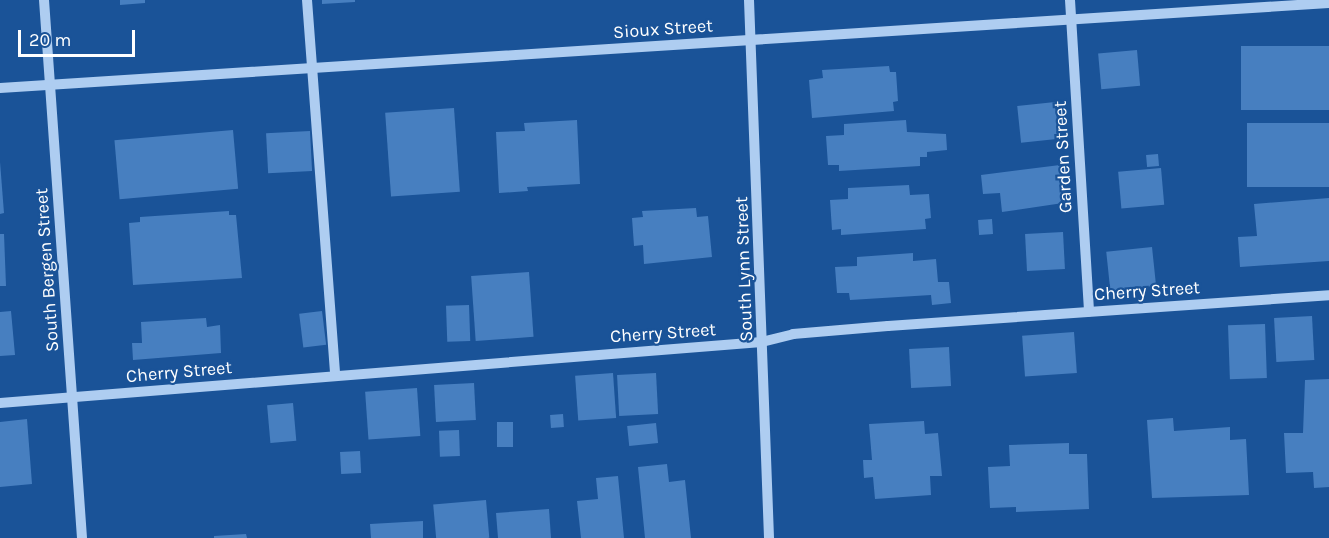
<!DOCTYPE html>
<style>
body{margin:0}
#map{position:relative;width:1329px;height:538px;overflow:hidden;background:#1a5398;font-family:Karla,sans-serif}
div>[style]{position:absolute}
.building>*{inset:0;background:#477fc0;transform-origin:0 0}
.minor>*{height:10px;margin:-5px;padding:0 5px;transform-origin:5px;border-radius:5px;background:#aecdf1}
span{translate:-50% -50%;white-space:nowrap;text-align:center;line-height:1.15;-webkit-text-stroke:4.5px #1a5398;paint-order:stroke}
.street-label{font-size:18px;color:#fff}
.scale{position:absolute;left:18px;top:30px;width:117px;height:27px;box-sizing:border-box;border:3px solid #fff;border-top:0;padding-left:8px;font-size:18px;line-height:21px;white-space:nowrap;color:#fff;-webkit-text-stroke:4px #1a5398;paint-order:stroke}
</style>
<div id="map">
<div class="building">
<div style="clip-path:polygon(120px 0,145px 0,145px 3px,120px 5px)"></div>
<div style="clip-path:polygon(322px 0,355px 0,355px 2px,322px 4px)"></div>
<div style="left:1329px;top:46px;width:64px;height:88px;rotate:90deg"></div>
<div style="left:1137px;top:50px;width:36px;height:39px;rotate:85deg"></div>
<div style="clip-path:polygon(889px 66px,890px 72px,896px 72px,898px 101px,893px 102px,894px 111px,812px 118px,809px 80px,823px 78px,822px 70px)"></div>
<div style="left:1055px;top:102px;width:37px;height:38px;rotate:84deg"></div>
<div style="left:454px;top:108px;width:84px;height:69px;rotate:86deg"></div>
<div style="clip-path:polygon(577px 120px,580px 184px,527px 187px,528px 191px,499px 193px,496px 132px,525px 131px,524px 123px)"></div>
<div style="clip-path:polygon(906px 120px,907px 132px,946px 134px,947px 150px,927px 152px,927px 157px,920px 157px,920px 166px,839px 171px,839px 165px,828px 165px,826px 136px,844px 135px,844px 124px)"></div>
<div style="left:1329px;top:123px;width:64px;height:82px;rotate:90deg"></div>
<div style="left:233px;top:130px;width:59px;height:119px;rotate:85deg"></div>
<div style="left:310px;top:131px;width:40px;height:44px;rotate:87deg"></div>
<div style="left:1158px;top:154px;width:12px;height:12px;rotate:85deg"></div>
<div style="clip-path:polygon(0 162px,4px 213px,0 214px)"></div>
<div style="clip-path:polygon(1060px 165px,1063px 203px,1002px 212px,1000px 193px,983px 194px,981px 175px)"></div>
<div style="left:1161px;top:168px;width:37px;height:43px;rotate:85deg"></div>
<div style="clip-path:polygon(909px 185px,910px 195px,929px 194px,931px 218px,925px 219px,926px 229px,841px 235px,841px 229px,832px 230px,830px 200px,848px 199px,848px 188px)"></div>
<div style="clip-path:polygon(1329px 198px,1329px 261px,1240px 267px,1238px 237px,1257px 236px,1254px 204px)"></div>
<div style="clip-path:polygon(696px 208px,697px 217px,708px 216px,712px 257px,644px 264px,643px 245px,634px 246px,632px 218px,643px 217px,642px 211px)"></div>
<div style="clip-path:polygon(229px 211px,229px 215px,236px 215px,242px 278px,133px 285px,129px 223px,140px 222px,140px 217px)"></div>
<div style="left:992px;top:219px;width:15px;height:14px;rotate:86deg"></div>
<div style="left:1063px;top:232px;width:37px;height:38px;rotate:87deg"></div>
<div style="clip-path:polygon(0 234px,4px 234px,6px 286px,0 286px)"></div>
<div style="left:1152px;top:247px;width:39px;height:46px;rotate:84deg"></div>
<div style="clip-path:polygon(913px 253px,913px 261px,936px 259px,938px 282px,949px 282px,951px 303px,932px 305px,931px 295px,850px 300px,849px 293px,837px 293px,835px 267px,857px 266px,857px 257px)"></div>
<div style="left:529px;top:272px;width:65px;height:58px;rotate:86deg"></div>
<div style="left:469px;top:305px;width:36px;height:23px;rotate:88deg"></div>
<div style="clip-path:polygon(11px 311px,15px 355px,0 356px,0 312px)"></div>
<div style="left:322px;top:311px;width:34px;height:23px;rotate:83deg"></div>
<div style="left:1312px;top:316px;width:44px;height:38px;rotate:87deg"></div>
<div style="clip-path:polygon(206px 318px,207px 327px,220px 325px,221px 353px,133px 360px,132px 343px,142px 343px,141px 322px)"></div>
<div style="left:1265px;top:324px;width:54px;height:37px;rotate:88deg"></div>
<div style="left:1074px;top:332px;width:41px;height:52px;rotate:86deg"></div>
<div style="left:949px;top:347px;width:39px;height:40px;rotate:87deg"></div>
<div style="left:613px;top:373px;width:45px;height:38px;rotate:86deg"></div>
<div style="left:656px;top:373px;width:41px;height:39px;rotate:87deg"></div>
<div style="clip-path:polygon(1329px 379px,1329px 487px,1314px 488px,1313px 472px,1286px 473px,1284px 433px,1303px 433px,1305px 380px)"></div>
<div style="left:474px;top:383px;width:37px;height:40px;rotate:87deg"></div>
<div style="left:417px;top:388px;width:48px;height:52px;rotate:86deg"></div>
<div style="left:293px;top:403px;width:38px;height:26px;rotate:85deg"></div>
<div style="left:563px;top:414px;width:13px;height:13px;rotate:86deg"></div>
<div style="clip-path:polygon(1173px 418px,1174px 431px,1230px 427px,1230px 440px,1246px 439px,1249px 495px,1152px 498px,1147px 420px)"></div>
<div style="clip-path:polygon(27px 419px,32px 484px,0 487px,0 422px)"></div>
<div style="clip-path:polygon(924px 421px,925px 434px,938px 433px,942px 476px,930px 476px,931px 495px,875px 499px,873px 477px,864px 478px,863px 460px,872px 460px,869px 424px)"></div>
<div style="left:497px;top:422px;width:16px;height:25px"></div>
<div style="left:656px;top:423px;width:20px;height:29px;rotate:84deg"></div>
<div style="left:459px;top:430px;width:26px;height:20px;rotate:88deg"></div>
<div style="clip-path:polygon(1069px 443px,1069px 454px,1087px 454px,1089px 509px,1016px 512px,1016px 507px,990px 508px,988px 467px,1010px 466px,1009px 445px)"></div>
<div style="left:360px;top:451px;width:22px;height:20px;rotate:87deg"></div>
<div style="clip-path:polygon(667px 464px,669px 482px,685px 480px,691px 538px,645px 538px,638px 467px)"></div>
<div style="clip-path:polygon(618px 476px,624px 538px,581px 538px,577px 501px,598px 499px,596px 478px)"></div>
<div style="left:486px;top:500px;width:38px;height:53px;rotate:85deg"></div>
<div style="clip-path:polygon(549px 509px,551px 538px,498px 538px,496px 513px)"></div>
<div style="clip-path:polygon(423px 521px,423px 538px,371px 538px,370px 524px)"></div>
<div style="clip-path:polygon(246px 534px,247px 538px,214px 538px,214px 536px)"></div>
</div>
<div class="minor">
<div style="left:44px;top:0;width:539px;rotate:85.96deg"></div>
<div style="left:307px;top:0;width:375px;rotate:85.7deg"></div>
<div style="left:749px;top:0;width:538px;rotate:87.87deg"></div>
<div style="left:1070px;top:0;width:312px;rotate:86.5deg"></div>
<div style="left:0;top:88px;width:1332px;rotate:-3.66deg"></div>
<div style="left:0;top:403px;width:764px;rotate:-4.58deg"></div>
<div style="left:762px;top:342px;width:32px;rotate:-14deg"></div>
<div style="left:793px;top:334px;width:95px;rotate:-4.8deg"></div>
<div style="left:888px;top:326px;width:442px;rotate:-4deg"></div>
</div>
<div class="street-label">
<span style="left:663px;top:29px;rotate:-4deg">Sioux Street</span>
<span style="left:1063px;top:157px;rotate:-93deg">Garden Street</span>
<span style="left:744px;top:269px;rotate:-92deg">South Lynn Street</span>
<span style="left:47px;top:270px;rotate:-94deg">South Bergen Street</span>
<span style="left:1147px;top:291px;rotate:-4deg">Cherry Street</span>
<span style="left:663px;top:333px;rotate:-4deg">Cherry Street</span>
<span style="left:179px;top:372px;rotate:-5deg">Cherry Street</span>
</div>
<div class="scale">20 m</div>
</div>
